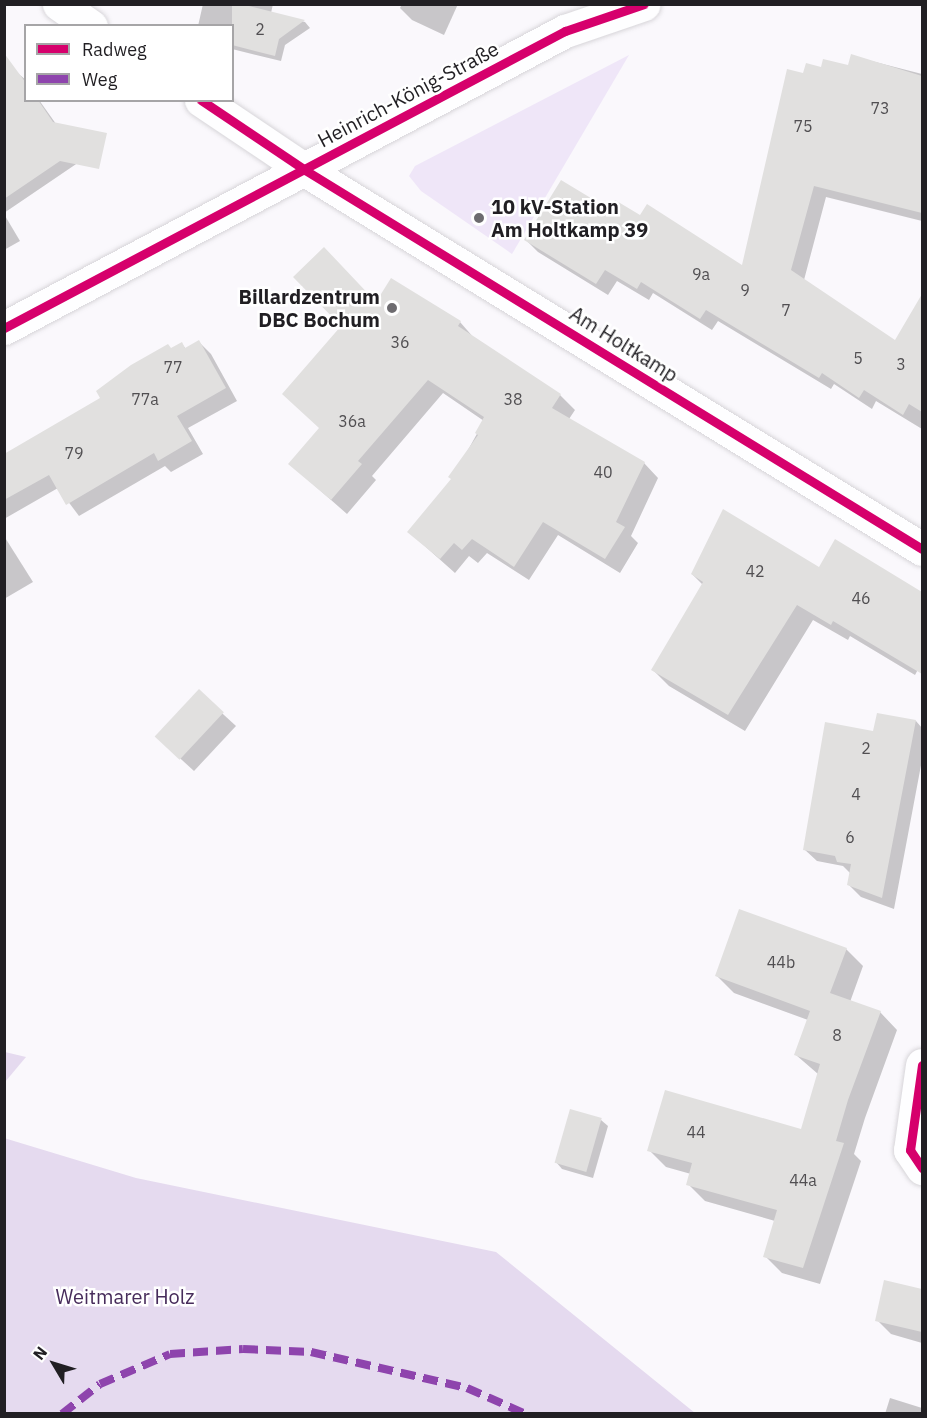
<!DOCTYPE html>
<meta charset="utf-8">
<style>
body{margin:0}
#map{position:relative;width:927px;height:1418px;overflow:hidden;background:#faf8fc;font-family:"IBM Plex Sans",sans-serif}
div>[style]{position:absolute}
.green>*{inset:0;background:#efe6f8}
.forest>*{inset:0;background:#e5daef}
.shadow>*{inset:0;background:#0003}
.building>*{inset:0;background:#e1e0df;transform-origin:0 0}
.roads{filter:drop-shadow(0 0 2px #d7d5d9) drop-shadow(0 0 2px #d7d5d9)}
.minor>*{height:33px;margin:-16.5px;padding:0 16.5px;transform-origin:16.5px;border-radius:16.5px;background:#fefeff}
.secondary>*{height:33px;margin:-16.5px;padding:0 16.5px;transform-origin:16.5px;border-radius:16.5px;background:#fefeff}
.quiet>*{height:8px;margin-top:-4px;transform-origin:0;background:repeating-linear-gradient(90deg,#8e44ad 0 15px,transparent 0 23px)}
.cycleway>*{height:9px;margin:-4.5px;padding:0 4.5px;transform-origin:4.5px;border-radius:4.5px;background:#d6006c}
.dots>*{width:16px;height:16px;translate:-50% -50%;box-sizing:border-box;border:3px solid #fff;border-radius:50%}
span{translate:-50% -50%;white-space:nowrap;text-align:center;line-height:1.15;-webkit-text-stroke:5px #fff;paint-order:stroke}
.number-label{font-size:16px;color:#514f52}
.number-label span{-webkit-text-stroke-width:0}
.street-label{font-size:20px;color:#211f23}
.poi-label{font-size:20px;color:#211f23;font-weight:700}
.left{translate:0 -50%;text-align:left}
.right{translate:-100% -50%;text-align:right}
.park-label{font-size:20px;color:#472c5b}
.frame{position:absolute;inset:0;border:6px solid #211f23;pointer-events:none}
.legend{position:absolute;left:24px;top:24px;width:210px;height:78px;box-sizing:border-box;background:#fff;border:2px solid #a6a5a7;margin:0;padding:8px 10px;list-style:none;font-size:18px;color:#211f23}
.legend li{display:flex;align-items:center;gap:12px;height:30px}
.legend b{width:30px;border:2px solid #a6a5a7}
.north{position:absolute;left:24px;top:1334px;width:60px;height:60px;-webkit-text-stroke:4px #fff;paint-order:stroke;rotate:308deg;font-size:16px;font-weight:700;line-height:24px;text-align:center;color:#211f23}
.north::after{content:'';display:block;margin:auto;width:21px;height:27px;background:#211f23;clip-path:polygon(50% 0,100% 100%,50% 72%,0 100%)}
</style>
<div id="map">
<div class="green">
<div style="clip-path:polygon(629px 55px,512px 254px,421px 191px,409px 176px,415px 166px)"></div>
</div>
<div class="forest">
<div style="clip-path:polygon(5px 1052px,26px 1057px,5px 1082px,4px 1052px)"></div>
<div style="clip-path:polygon(4px 1138px,136px 1178px,496px 1252px,695px 1413px,5px 1413px)"></div>
</div>
<div class="shadow">
<div style="clip-path:polygon(203px 4px,273px 4px,271px 13px,305px 22px,310px 28px,285px 45px,281px 61px,232px 49px,232px 26px,198px 26px)"></div>
<div style="clip-path:polygon(402px 4px,458px 4px,444px 35px,412px 20px,400px 8px)"></div>
<div style="clip-path:polygon(852px 56px,922px 74px,922px 221px,826px 197px,804px 280px,896px 342px,902px 332px,922px 346px,922px 429px,876px 401px,872px 409px,834px 384px,831px 389px,718px 321px,712px 330px,653px 293px,649px 300px,617px 281px,608px 295px,538px 252px,526px 240px,609px 211px,641px 217px,743px 267px,804px 74px,849px 67px)"></div>
<div style="clip-path:polygon(4px 62px,26px 80px,26px 100px,39px 100px,66px 138px,88px 156px,4px 213px)"></div>
<div style="clip-path:polygon(4px 214px,20px 241px,4px 250px)"></div>
<div style="clip-path:polygon(377px 304px,460px 322px,474px 338px,560px 395px,575px 410px,569px 419px,644px 463px,658px 478px,631px 536px,638px 543px,620px 573px,558px 535px,529px 580px,487px 553px,478px 563px,469px 556px,455px 573px,409px 532px,452px 479px,484px 421px,443px 393px,372px 476px,376px 480px,347px 514px,290px 464px,320px 428px)"></div>
<div style="clip-path:polygon(199px 342px,211px 354px,237px 401px,188px 428px,203px 454px,171px 472px,165px 466px,79px 516px,58px 488px,4px 519px,4px 455px,102px 398px,171px 350px,182px 344px,186px 349px)"></div>
<div style="clip-path:polygon(4px 536px,33px 582px,4px 599px)"></div>
<div style="clip-path:polygon(836px 541px,922px 594px,922px 662px,915px 675px,850px 636px,848px 640px,813px 620px,745px 731px,669px 686px,653px 670px,703px 585px,692px 574px,819px 569px)"></div>
<div style="clip-path:polygon(199px 692px,236px 726px,194px 771px,171px 750px)"></div>
<div style="clip-path:polygon(916px 721px,922px 728px,922px 760px,894px 909px,861px 897px,849px 885px,851px 874px,843px 866px,817px 861px,804px 849px,874px 733px)"></div>
<div style="clip-path:polygon(846px 949px,863px 966px,850px 1002px,880px 1012px,897px 1030px,865px 1118px,854px 1154px,861px 1161px,820px 1284px,782px 1273px,765px 1256px,775px 1221px,705px 1201px,688px 1184px,691px 1174px,666px 1167px,649px 1150px,802px 1131px,818px 1074px,796px 1055px,808px 1020px,734px 993px,717px 976px)"></div>
<div style="clip-path:polygon(601px 1120px,608px 1126px,593px 1178px,562px 1169px,556px 1162px)"></div>
<div style="clip-path:polygon(885px 1281px,922px 1290px,922px 1343px,891px 1334px,877px 1320px)"></div>
<div style="clip-path:polygon(890px 1398px,922px 1408px,922px 1414px,885px 1414px)"></div>
</div>
<div class="building">
<div style="clip-path:polygon(232px 4px,241px 4px,305px 20px,279px 39px,275px 56px,232px 45px)"></div>
<div style="clip-path:polygon(4px 53px,26px 83px,26px 100px,38px 100px,53px 122px,107px 133px,99px 169px,60px 161px,4px 199px)"></div>
<div style="clip-path:polygon(851px 54px,922px 76px,922px 213px,814px 186px,791px 270px,895px 340px,922px 294px,922px 412px,909px 404px,903px 415px,864px 390px,859px 398px,822px 373px,819px 378px,706px 310px,700px 319px,641px 282px,637px 289px,605px 270px,596px 284px,524px 240px,561px 180px,609px 209px,615px 200px,640px 215px,647px 204px,742px 265px,787px 69px,803px 73px,806px 63px,821px 67px,823px 59px,848px 65px)"></div>
<div style="clip-path:polygon(324px 247px,376px 302px,391px 278px,461px 321px,458px 326px,561px 394px,552px 408px,645px 462px,616px 522px,625px 527px,605px 559px,543px 522px,514px 567px,472px 539px,462px 550px,454px 543px,440px 559px,407px 532px,451px 479px,448px 477px,478px 435px,475px 433px,484px 417px,428px 380px,358px 461px,362px 464px,331px 500px,288px 464px,319px 428px,282px 394px,341px 326px,293px 277px)"></div>
<div style="clip-path:polygon(199px 340px,226px 388px,177px 416px,192px 441px,158px 461px,154px 453px,66px 505px,49px 475px,4px 500px,4px 454px,100px 398px,96px 391px,131px 365px,168px 344px,171px 348px,182px 342px,185px 348px)"></div>
<div style="clip-path:polygon(723px 509px,819px 567px,835px 539px,922px 592px,922px 674px,833px 621px,831px 625px,797px 605px,728px 715px,651px 670px,703px 582px,691px 574px)"></div>
<div style="left:199px;top:689px;width:34px;height:65px;rotate:43deg"></div>
<div style="clip-path:polygon(877px 713px,916px 720px,882px 898px,847px 885px,851px 864px,837px 862px,835px 856px,803px 850px,825px 722px,873px 731px)"></div>
<div style="clip-path:polygon(739px 909px,847px 948px,830px 993px,881px 1011px,848px 1100px,836px 1141px,844px 1143px,803px 1268px,763px 1257px,777px 1210px,686px 1185px,692px 1163px,647px 1151px,665px 1090px,801px 1129px,820px 1064px,794px 1055px,810px 1011px,715px 976px)"></div>
<div style="left:570px;top:1109px;width:33px;height:56px;rotate:16deg"></div>
<div style="clip-path:polygon(884px 1280px,922px 1289px,922px 1332px,875px 1321px)"></div>
</div>
<div class="roads">
<div class="minor">
<div style="left:59px;top:4px;width:39px;rotate:35deg"></div>
<div style="left:201px;top:100px;width:125px;rotate:33.9deg"></div>
<div style="left:305px;top:170px;width:724px;rotate:31.56deg"></div>
<div style="left:922px;top:1065px;width:86px;rotate:98deg"></div>
<div style="left:910px;top:1150px;width:22px;rotate:56deg"></div>
</div>
<div class="secondary">
<div style="left:4px;top:328px;width:635px;rotate:-27.9deg"></div>
<div style="left:565px;top:31px;width:83px;rotate:-18.9deg"></div>
</div>
</div>
<div class="quiet">
<div style="left:62px;top:1414px;width:48px;rotate:-38.3deg"></div>
<div style="left:100px;top:1384px;width:76px;rotate:-23.2deg"></div>
<div style="left:170px;top:1354px;width:73px;rotate:-3.9deg"></div>
<div style="left:243px;top:1349px;width:68px;rotate:2.5deg"></div>
<div style="left:311px;top:1352px;width:160px;rotate:13deg"></div>
<div style="left:467px;top:1388px;width:64px;rotate:23.8deg"></div>
</div>
<div class="cycleway">
<div style="left:201px;top:100px;width:125px;rotate:33.9deg"></div>
<div style="left:305px;top:170px;width:724px;rotate:31.56deg"></div>
<div style="left:4px;top:328px;width:635px;rotate:-27.9deg"></div>
<div style="left:565px;top:31px;width:83px;rotate:-18.9deg"></div>
<div style="left:922px;top:1065px;width:86px;rotate:98deg"></div>
<div style="left:910px;top:1150px;width:22px;rotate:56deg"></div>
</div>
<div class="dots">
<div style="left:479px;top:218px;background:#6d6b6f"></div>
<div style="left:392px;top:308px;background:#6d6b6f"></div>
</div>
<div class="number-label">
<span style="left:260px;top:29px">2</span>
<span style="left:880px;top:108px">73</span>
<span style="left:803px;top:126px">75</span>
<span style="left:701px;top:274px">9a</span>
<span style="left:745px;top:290px">9</span>
<span style="left:786px;top:310px">7</span>
<span style="left:400px;top:342px">36</span>
<span style="left:858px;top:358px">5</span>
<span style="left:901px;top:364px">3</span>
<span style="left:173px;top:367px">77</span>
<span style="left:145px;top:399px">77a</span>
<span style="left:513px;top:399px">38</span>
<span style="left:352px;top:421px">36a</span>
<span style="left:74px;top:453px">79</span>
<span style="left:603px;top:472px">40</span>
<span style="left:755px;top:571px">42</span>
<span style="left:861px;top:598px">46</span>
<span style="left:866px;top:748px">2</span>
<span style="left:856px;top:794px">4</span>
<span style="left:850px;top:837px">6</span>
<span style="left:781px;top:962px">44b</span>
<span style="left:837px;top:1035px">8</span>
<span style="left:696px;top:1132px">44</span>
<span style="left:803px;top:1180px">44a</span>
</div>
<div class="street-label">
<span style="left:408px;top:94px;rotate:-28deg">Heinrich-König-Straße</span>
<span style="left:624px;top:344px;rotate:32deg">Am Holtkamp</span>
</div>
<div class="poi-label">
<span class="left" style="left:491px;top:218px">10 kV-Station<br>Am Holtkamp 39</span>
<span class="right" style="left:380px;top:308px">Billardzentrum<br>DBC Bochum</span>
</div>
<div class="park-label">
<span style="left:125px;top:1296px">Weitmarer Holz</span>
</div>
<div class="frame"></div>
<ul class="legend">
<li><b style="height:8px;background:#d6006c"></b>Radweg</li>
<li><b style="height:8px;background:#8e44ad"></b>Weg</li>
</ul>
<div class="north">N</div>
</div>
